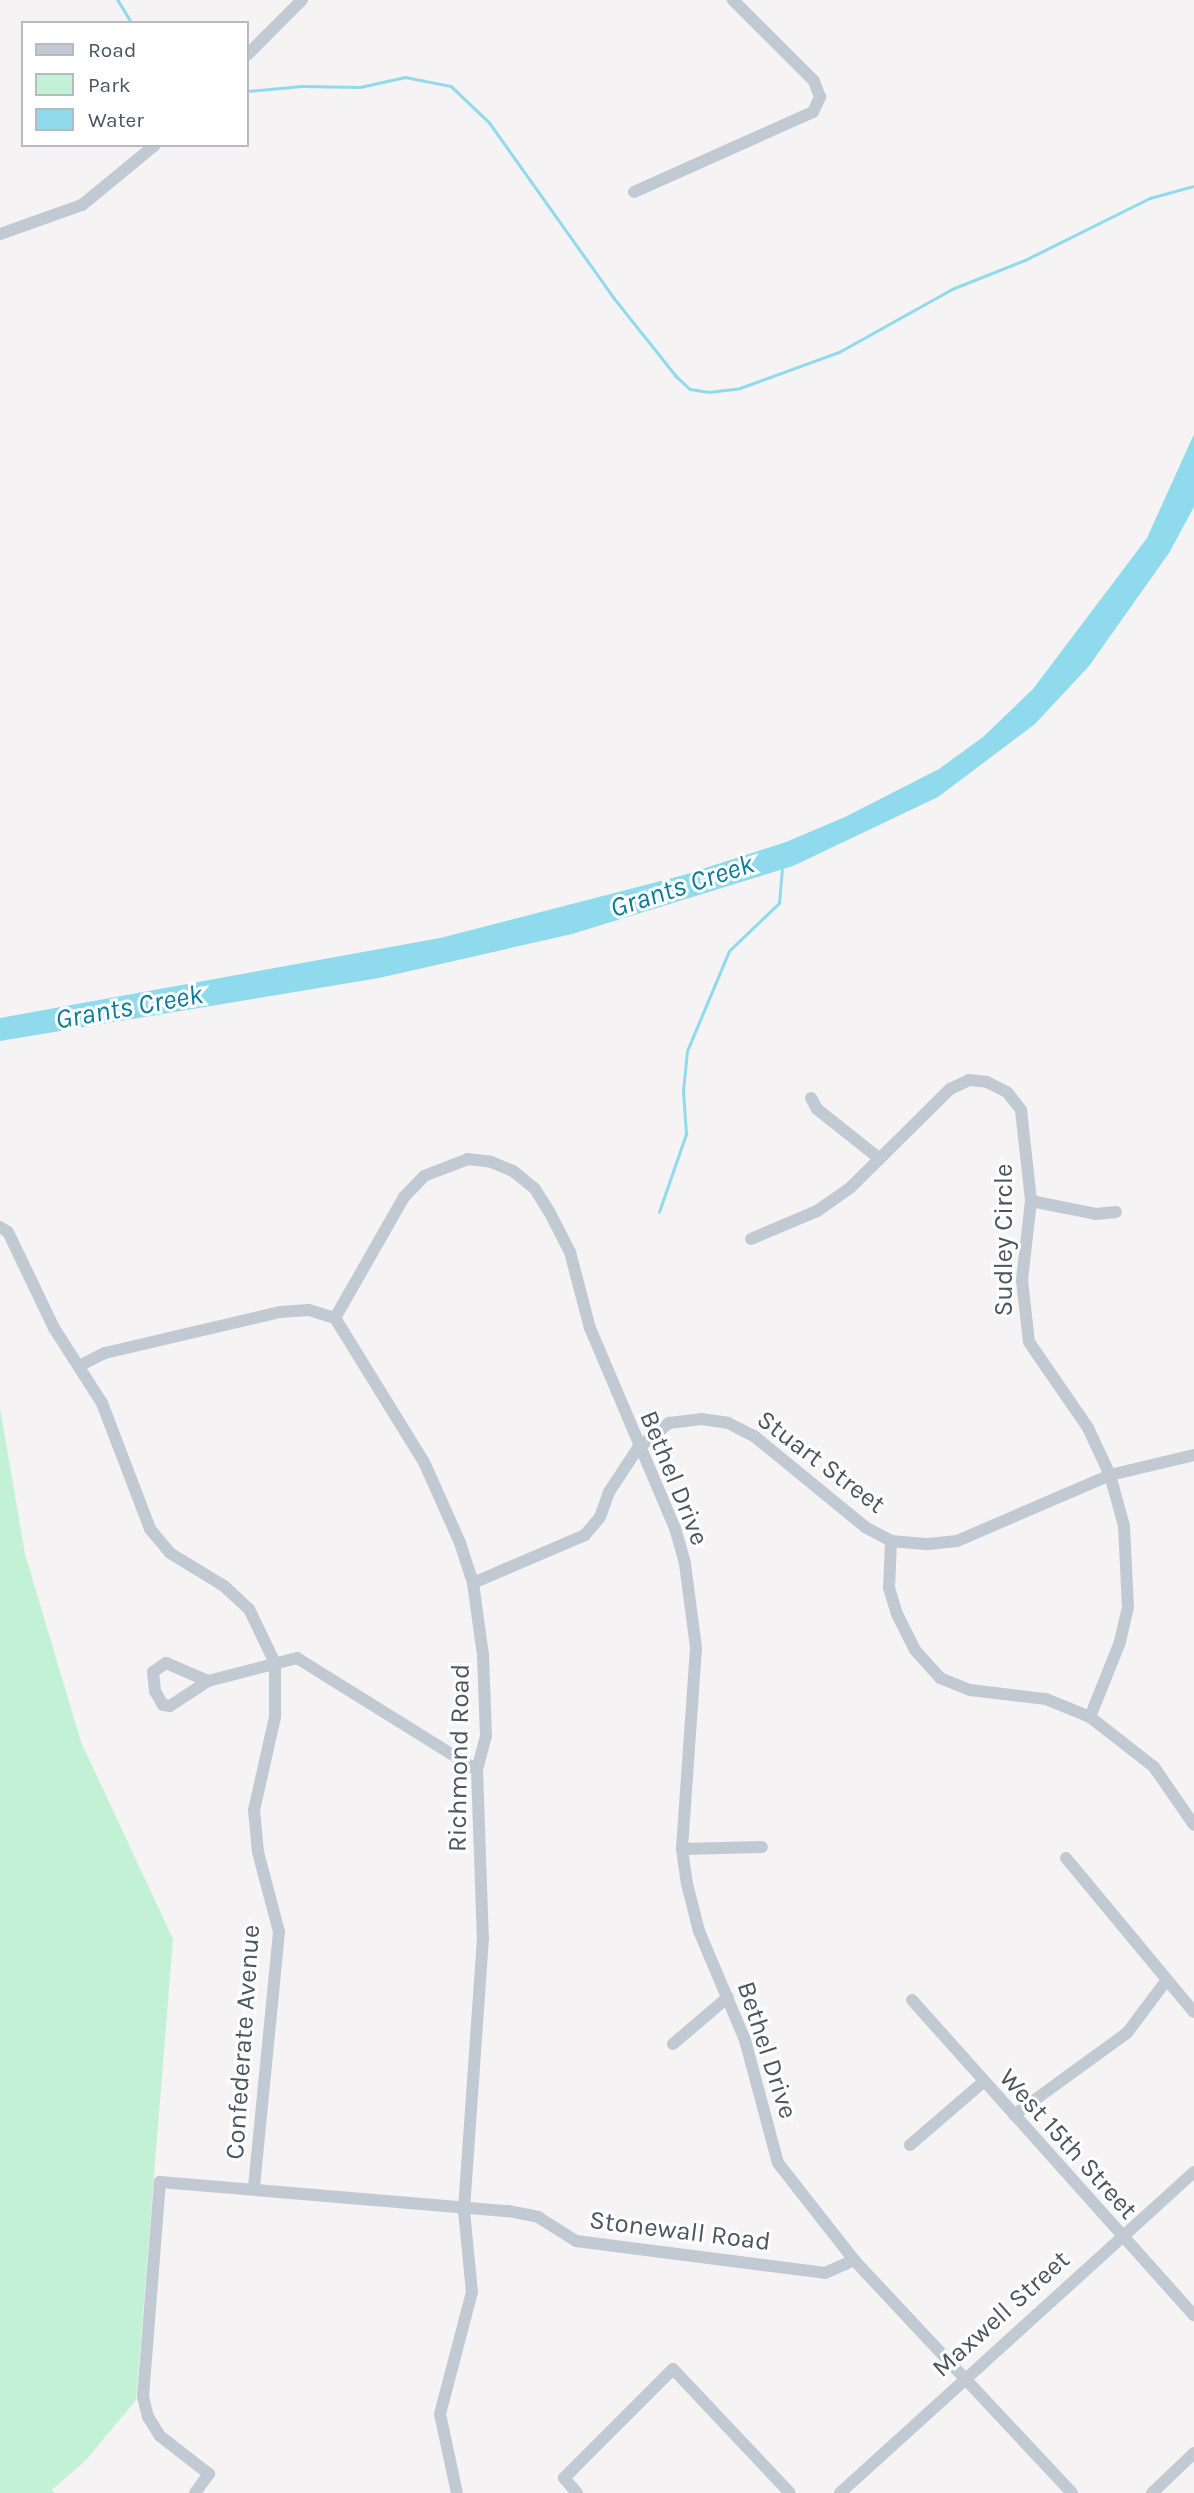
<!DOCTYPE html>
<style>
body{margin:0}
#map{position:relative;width:1194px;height:2493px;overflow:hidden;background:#f5f3f3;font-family:Karla,sans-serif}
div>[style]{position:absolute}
.green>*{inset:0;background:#c3f1d5}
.water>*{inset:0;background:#90daee}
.stream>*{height:2.5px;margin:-1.25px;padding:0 1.25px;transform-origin:1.25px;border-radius:1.25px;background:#90daee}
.minor>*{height:12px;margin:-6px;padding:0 6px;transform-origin:6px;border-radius:6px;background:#c1cad2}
span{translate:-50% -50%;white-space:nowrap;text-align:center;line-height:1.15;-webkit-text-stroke:6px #fff;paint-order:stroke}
.street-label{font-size:26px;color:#4a5661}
.water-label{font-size:28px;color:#0c7c9b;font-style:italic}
.legend{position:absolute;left:21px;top:21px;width:228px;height:126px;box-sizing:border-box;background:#fff;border:2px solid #b7bbc0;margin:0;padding:9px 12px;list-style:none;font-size:21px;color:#4a5661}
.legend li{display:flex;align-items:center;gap:14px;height:35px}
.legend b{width:35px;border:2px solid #b7bbc0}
</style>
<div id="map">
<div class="green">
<div style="clip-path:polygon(0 1408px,25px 1554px,81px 1742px,173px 1939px,136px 2400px,86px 2460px,52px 2490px,55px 2493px,0 2493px)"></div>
</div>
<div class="water">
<div style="clip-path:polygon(1194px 434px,1194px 507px,1169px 553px,1089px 666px,1035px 724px,938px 797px,793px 866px,572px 934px,379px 978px,0 1041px,0 1018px,440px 938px,684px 875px,786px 842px,845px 817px,939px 769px,983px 737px,1033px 689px,1147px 538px)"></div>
</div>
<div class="stream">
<div style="left:118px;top:0;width:27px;rotate:59deg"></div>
<div style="left:247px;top:91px;width:55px;rotate:-5.2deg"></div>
<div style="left:302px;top:86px;width:58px;rotate:1deg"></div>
<div style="left:360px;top:87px;width:46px;rotate:-12.5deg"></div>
<div style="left:405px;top:77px;width:47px;rotate:11.1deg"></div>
<div style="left:451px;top:86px;width:52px;rotate:43.5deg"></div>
<div style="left:489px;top:122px;width:216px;rotate:54.6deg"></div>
<div style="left:614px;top:298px;width:100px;rotate:51.5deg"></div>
<div style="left:676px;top:376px;width:19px;rotate:43deg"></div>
<div style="left:690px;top:389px;width:19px;rotate:9deg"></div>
<div style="left:709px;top:392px;width:31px;rotate:-7deg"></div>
<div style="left:740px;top:388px;width:105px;rotate:-20deg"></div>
<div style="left:839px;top:352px;width:129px;rotate:-29.1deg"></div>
<div style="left:952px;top:289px;width:79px;rotate:-21.7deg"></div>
<div style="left:1025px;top:260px;width:140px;rotate:-26.4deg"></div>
<div style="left:1150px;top:198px;width:46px;rotate:-15.3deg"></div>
<div style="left:659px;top:1212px;width:83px;rotate:-70.9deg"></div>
<div style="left:686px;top:1134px;width:43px;rotate:-94deg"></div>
<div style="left:683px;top:1091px;width:40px;rotate:-84.3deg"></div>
<div style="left:687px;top:1051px;width:108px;rotate:-67.2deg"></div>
<div style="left:729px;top:951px;width:69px;rotate:-43.8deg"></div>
<div style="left:779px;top:903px;width:33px;rotate:-85deg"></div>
</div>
<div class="minor">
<div style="left:247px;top:55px;width:78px;rotate:-45deg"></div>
<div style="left:634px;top:192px;width:196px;rotate:-24.1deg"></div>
<div style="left:813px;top:112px;width:17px;rotate:-65deg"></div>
<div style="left:820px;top:97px;width:17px;rotate:-111deg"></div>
<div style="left:814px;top:81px;width:115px;rotate:-135deg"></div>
<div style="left:0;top:234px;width:87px;rotate:-19.5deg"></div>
<div style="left:82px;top:205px;width:94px;rotate:-39.4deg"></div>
<div style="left:811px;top:1098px;width:13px;rotate:61deg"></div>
<div style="left:817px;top:1109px;width:80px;rotate:38.4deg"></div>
<div style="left:1031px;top:1201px;width:66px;rotate:11.3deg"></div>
<div style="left:1096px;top:1214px;width:20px;rotate:-6deg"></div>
<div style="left:0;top:1227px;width:9px;rotate:32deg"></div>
<div style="left:8px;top:1232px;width:106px;rotate:64.4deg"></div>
<div style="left:54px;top:1328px;width:89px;rotate:57.4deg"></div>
<div style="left:102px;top:1403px;width:135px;rotate:69.1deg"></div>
<div style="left:150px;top:1529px;width:31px;rotate:50deg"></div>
<div style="left:170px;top:1553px;width:63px;rotate:31.4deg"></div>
<div style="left:224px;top:1586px;width:34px;rotate:43deg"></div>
<div style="left:249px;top:1609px;width:60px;rotate:64.3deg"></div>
<div style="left:275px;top:1663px;width:54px;rotate:90deg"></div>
<div style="left:275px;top:1717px;width:95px;rotate:102.7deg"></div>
<div style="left:254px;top:1810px;width:42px;rotate:84.6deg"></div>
<div style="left:258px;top:1852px;width:83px;rotate:75.3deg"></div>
<div style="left:279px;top:1932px;width:258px;rotate:95.6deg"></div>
<div style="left:751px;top:1239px;width:72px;rotate:-23deg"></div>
<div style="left:817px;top:1211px;width:40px;rotate:-34.9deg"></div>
<div style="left:850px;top:1188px;width:141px;rotate:-44.7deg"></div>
<div style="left:950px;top:1089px;width:21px;rotate:-25deg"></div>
<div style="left:969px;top:1080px;width:18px;rotate:6deg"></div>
<div style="left:987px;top:1082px;width:22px;rotate:27deg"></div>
<div style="left:1007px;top:1092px;width:23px;rotate:52deg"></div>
<div style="left:1021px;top:1110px;width:92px;rotate:83.7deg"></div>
<div style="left:1031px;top:1201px;width:80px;rotate:96.5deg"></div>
<div style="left:1022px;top:1280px;width:62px;rotate:83.6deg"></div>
<div style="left:1029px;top:1342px;width:104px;rotate:55.5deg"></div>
<div style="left:1088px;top:1428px;width:52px;rotate:64.9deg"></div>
<div style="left:1110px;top:1475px;width:53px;rotate:74.6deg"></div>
<div style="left:1124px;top:1526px;width:81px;rotate:87.2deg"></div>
<div style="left:1128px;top:1607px;width:36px;rotate:103deg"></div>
<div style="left:1120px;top:1642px;width:81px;rotate:111.8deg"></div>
<div style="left:335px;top:1318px;width:139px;rotate:-60.3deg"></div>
<div style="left:404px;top:1197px;width:29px;rotate:-46deg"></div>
<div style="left:424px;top:1176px;width:47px;rotate:-21.1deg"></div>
<div style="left:468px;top:1159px;width:23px;rotate:7deg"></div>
<div style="left:491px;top:1162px;width:24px;rotate:22deg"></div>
<div style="left:513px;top:1171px;width:28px;rotate:39deg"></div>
<div style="left:535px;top:1189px;width:28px;rotate:58deg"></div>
<div style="left:550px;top:1213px;width:44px;rotate:62.9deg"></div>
<div style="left:570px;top:1252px;width:79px;rotate:75.3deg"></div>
<div style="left:590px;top:1328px;width:217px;rotate:67deg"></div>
<div style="left:675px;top:1528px;width:37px;rotate:74deg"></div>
<div style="left:685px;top:1564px;width:85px;rotate:82.5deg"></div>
<div style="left:696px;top:1648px;width:201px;rotate:94deg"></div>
<div style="left:682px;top:1849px;width:35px;rotate:82deg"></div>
<div style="left:687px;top:1884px;width:49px;rotate:75.7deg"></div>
<div style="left:699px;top:1931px;width:118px;rotate:67.1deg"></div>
<div style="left:745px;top:2040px;width:127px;rotate:75deg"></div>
<div style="left:778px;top:2163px;width:123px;rotate:51.9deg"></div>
<div style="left:854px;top:2260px;width:319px;rotate:46.9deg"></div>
<div style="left:79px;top:1366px;width:29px;rotate:-27deg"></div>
<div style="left:105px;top:1353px;width:180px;rotate:-13.2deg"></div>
<div style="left:280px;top:1312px;width:29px;rotate:-4deg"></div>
<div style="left:309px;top:1310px;width:27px;rotate:17deg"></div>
<div style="left:335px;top:1318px;width:169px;rotate:58.3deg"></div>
<div style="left:424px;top:1462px;width:89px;rotate:66deg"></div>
<div style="left:460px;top:1543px;width:42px;rotate:72deg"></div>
<div style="left:473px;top:1583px;width:73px;rotate:82.1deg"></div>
<div style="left:483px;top:1655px;width:81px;rotate:87.9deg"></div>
<div style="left:486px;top:1736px;width:35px;rotate:105deg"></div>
<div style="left:477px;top:1770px;width:168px;rotate:88deg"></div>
<div style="left:483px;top:1938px;width:274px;rotate:94deg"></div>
<div style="left:464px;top:2211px;width:81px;rotate:84.4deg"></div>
<div style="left:472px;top:2292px;width:126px;rotate:104.7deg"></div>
<div style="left:440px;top:2414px;width:81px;rotate:77.9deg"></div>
<div style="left:891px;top:1541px;width:47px;rotate:92.4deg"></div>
<div style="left:889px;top:1588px;width:27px;rotate:73deg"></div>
<div style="left:897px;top:1614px;width:40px;rotate:63.4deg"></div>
<div style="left:915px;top:1650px;width:38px;rotate:48deg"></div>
<div style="left:940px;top:1678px;width:32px;rotate:22deg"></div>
<div style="left:970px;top:1690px;width:77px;rotate:6.8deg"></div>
<div style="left:1046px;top:1699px;width:48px;rotate:22.2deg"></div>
<div style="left:1090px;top:1717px;width:81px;rotate:38deg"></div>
<div style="left:1154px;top:1767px;width:70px;rotate:55.4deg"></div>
<div style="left:473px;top:1583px;width:122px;rotate:-23.2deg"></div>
<div style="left:585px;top:1535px;width:23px;rotate:-50deg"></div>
<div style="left:600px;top:1517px;width:27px;rotate:-70deg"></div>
<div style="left:609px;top:1492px;width:53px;rotate:-56.6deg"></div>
<div style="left:638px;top:1448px;width:40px;rotate:-39deg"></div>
<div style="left:669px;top:1423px;width:32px;rotate:-7deg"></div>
<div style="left:701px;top:1419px;width:27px;rotate:8deg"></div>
<div style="left:728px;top:1423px;width:29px;rotate:27deg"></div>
<div style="left:754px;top:1436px;width:144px;rotate:39.3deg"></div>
<div style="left:865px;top:1527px;width:30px;rotate:28deg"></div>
<div style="left:891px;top:1541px;width:37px;rotate:5deg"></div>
<div style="left:928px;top:1544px;width:29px;rotate:-6deg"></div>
<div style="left:957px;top:1541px;width:167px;rotate:-23.3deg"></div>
<div style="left:1110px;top:1475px;width:86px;rotate:-13.4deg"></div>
<div style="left:208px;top:1681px;width:45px;rotate:146.7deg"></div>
<div style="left:170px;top:1706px;width:7px;rotate:-172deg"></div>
<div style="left:163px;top:1705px;width:16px;rotate:-120deg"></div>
<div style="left:155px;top:1691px;width:19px;rotate:-96deg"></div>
<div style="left:153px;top:1672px;width:16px;rotate:-35deg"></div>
<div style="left:166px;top:1663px;width:46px;rotate:23.2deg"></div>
<div style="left:208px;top:1681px;width:92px;rotate:-14.5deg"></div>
<div style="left:297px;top:1658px;width:212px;rotate:31.9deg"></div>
<div style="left:682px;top:1849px;width:80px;rotate:-1.4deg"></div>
<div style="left:1066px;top:1858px;width:200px;rotate:50.3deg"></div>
<div style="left:912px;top:2000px;width:423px;rotate:48.2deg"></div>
<div style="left:673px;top:2044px;width:72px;rotate:-40.5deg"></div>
<div style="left:1014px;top:2115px;width:140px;rotate:-36deg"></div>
<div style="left:1127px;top:2033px;width:65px;rotate:-53.1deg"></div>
<div style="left:910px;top:2145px;width:95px;rotate:-40.7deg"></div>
<div style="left:195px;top:2493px;width:24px;rotate:-54deg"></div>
<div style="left:209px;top:2474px;width:62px;rotate:-142.2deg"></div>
<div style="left:160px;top:2436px;width:22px;rotate:-122deg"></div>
<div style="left:148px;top:2417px;width:21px;rotate:-104deg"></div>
<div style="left:143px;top:2397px;width:216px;rotate:-85.5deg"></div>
<div style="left:160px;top:2182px;width:349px;rotate:4.8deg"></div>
<div style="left:508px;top:2211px;width:31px;rotate:11deg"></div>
<div style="left:538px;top:2217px;width:45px;rotate:32.3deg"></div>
<div style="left:576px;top:2241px;width:251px;rotate:7.3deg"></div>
<div style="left:825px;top:2273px;width:32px;rotate:-24deg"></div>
<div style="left:577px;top:2493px;width:20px;rotate:-131deg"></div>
<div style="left:564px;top:2478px;width:154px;rotate:-45deg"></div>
<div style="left:673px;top:2369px;width:170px;rotate:46.7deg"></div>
<div style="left:840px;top:2493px;width:478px;rotate:-42.2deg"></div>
<div style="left:1152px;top:2493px;width:58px;rotate:-43.6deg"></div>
</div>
<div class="street-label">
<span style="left:1004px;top:1240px;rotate:-90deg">Sudley Circle</span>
<span style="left:821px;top:1462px;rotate:37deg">Stuart Street</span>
<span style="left:674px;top:1478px;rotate:68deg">Bethel Drive</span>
<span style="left:459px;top:1758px;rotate:-89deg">Richmond Road</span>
<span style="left:243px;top:2042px;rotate:-86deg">Confederate Avenue</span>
<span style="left:767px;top:2050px;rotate:72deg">Bethel Drive</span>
<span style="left:1068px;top:2144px;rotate:48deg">West 15th Street</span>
<span style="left:680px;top:2231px;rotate:7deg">Stonewall Road</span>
<span style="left:1001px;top:2314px;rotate:-42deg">Maxwell Street</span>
</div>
<div class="water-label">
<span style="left:682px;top:886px;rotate:-18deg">Grants Creek</span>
<span style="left:129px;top:1007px;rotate:-10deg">Grants Creek</span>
</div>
<ul class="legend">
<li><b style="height:9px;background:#c1cad2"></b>Road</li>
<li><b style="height:19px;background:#c3f1d5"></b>Park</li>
<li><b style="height:19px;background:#90daee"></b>Water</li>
</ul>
</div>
